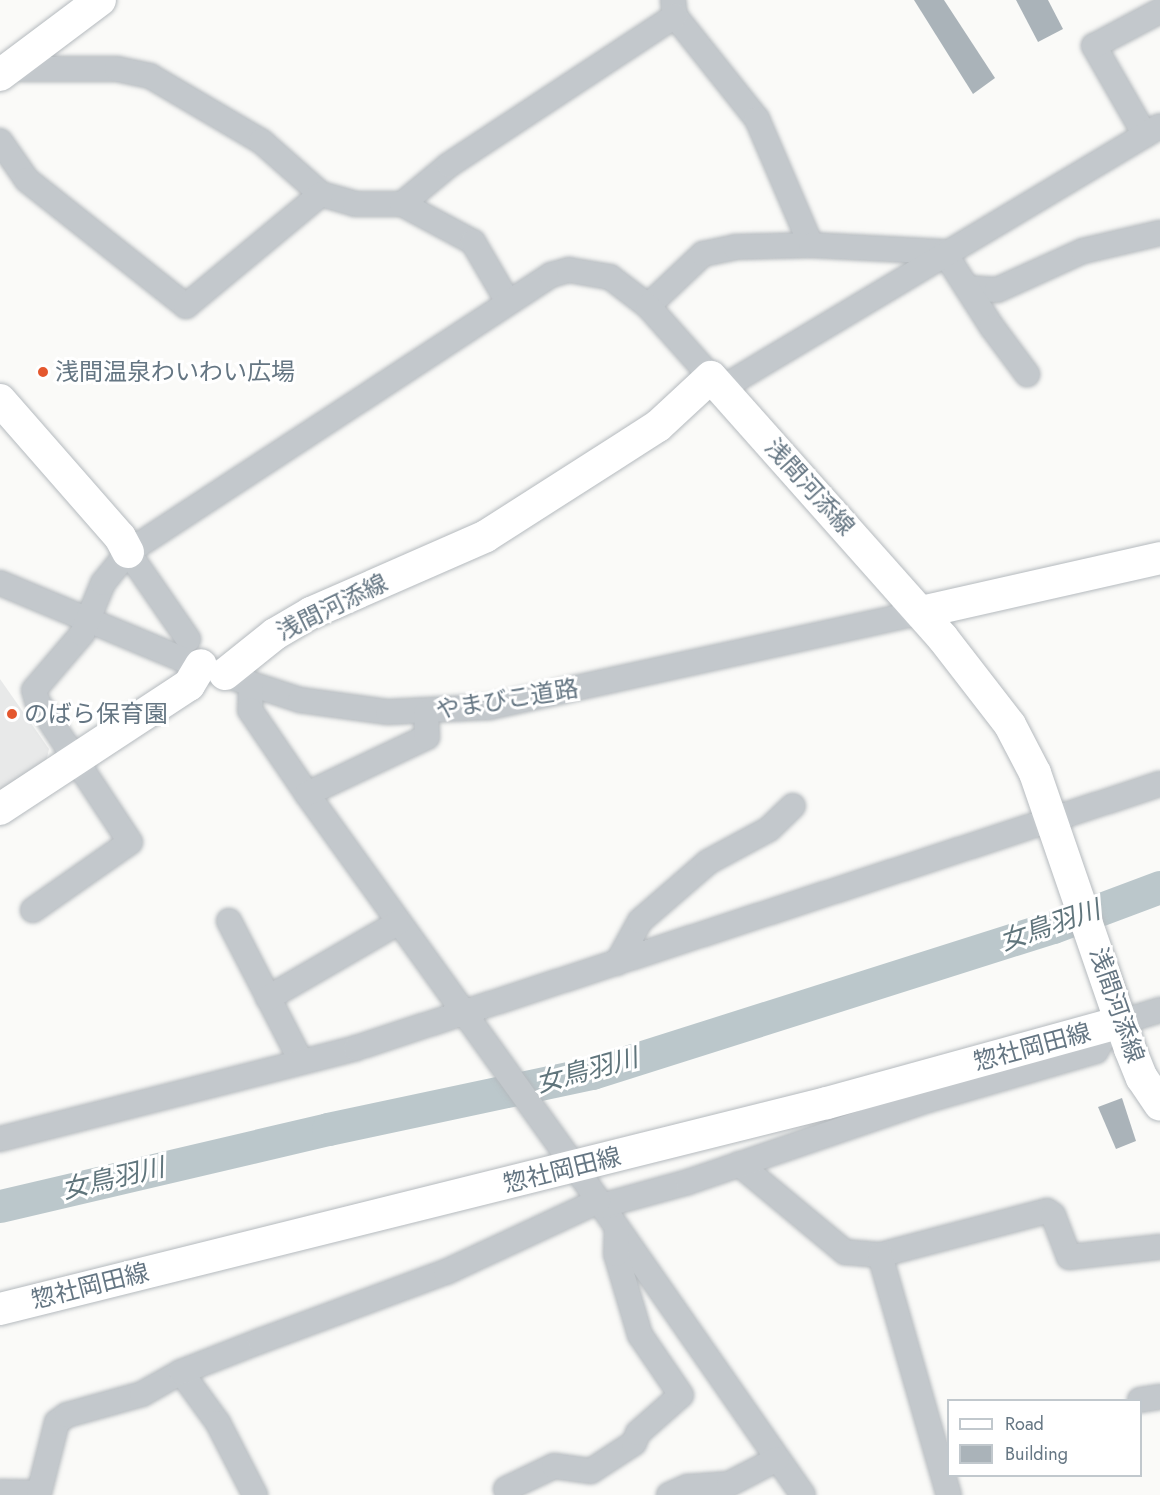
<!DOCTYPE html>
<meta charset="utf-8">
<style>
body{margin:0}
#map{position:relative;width:1160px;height:1495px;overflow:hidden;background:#fafaf8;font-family:Jost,"Noto Sans JP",sans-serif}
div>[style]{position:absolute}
.built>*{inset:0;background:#e8e9e9}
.river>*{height:33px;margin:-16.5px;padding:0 16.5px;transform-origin:16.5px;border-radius:16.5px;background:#bbc7cb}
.building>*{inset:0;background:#aab3b9}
.roads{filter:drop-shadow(0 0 2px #b5babe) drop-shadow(0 0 2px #b5babe)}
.minor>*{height:24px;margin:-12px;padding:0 12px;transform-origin:12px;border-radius:12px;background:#c3c8cc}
.major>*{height:32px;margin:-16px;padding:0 16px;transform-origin:16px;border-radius:16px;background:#fff}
.dots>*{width:16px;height:16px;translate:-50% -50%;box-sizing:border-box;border:3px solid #fff;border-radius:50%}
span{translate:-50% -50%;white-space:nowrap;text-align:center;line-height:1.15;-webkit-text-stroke:6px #fff;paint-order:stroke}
.poi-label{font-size:24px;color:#657683}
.left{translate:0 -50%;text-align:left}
.street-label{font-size:24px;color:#657683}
.water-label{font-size:26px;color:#60757c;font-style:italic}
.legend{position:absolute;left:947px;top:1399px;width:195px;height:78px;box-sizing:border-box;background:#fff;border:2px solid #c1c8cd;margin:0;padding:8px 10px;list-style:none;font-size:18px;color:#657683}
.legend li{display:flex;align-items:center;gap:12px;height:30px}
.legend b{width:30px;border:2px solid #c1c8cd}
</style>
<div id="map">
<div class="built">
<div style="clip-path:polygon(0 679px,49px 749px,44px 771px,0 801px)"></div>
</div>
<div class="river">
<div style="left:0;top:1206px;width:337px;rotate:-13.2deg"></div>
<div style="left:328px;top:1129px;width:270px;rotate:-12deg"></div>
<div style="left:592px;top:1073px;width:484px;rotate:-17.6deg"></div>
<div style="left:1053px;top:927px;width:114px;rotate:-20.5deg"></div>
</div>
<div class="building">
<div style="clip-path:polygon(914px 0,944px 0,995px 78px,973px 94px)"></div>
<div style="clip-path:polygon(1016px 0,1048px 0,1063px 29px,1038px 42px)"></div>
<div style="clip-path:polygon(1122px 1098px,1136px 1141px,1116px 1149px,1098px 1107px)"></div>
</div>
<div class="roads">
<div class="minor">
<div style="left:673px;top:0;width:16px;rotate:83deg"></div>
<div style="left:675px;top:16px;width:132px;rotate:51.5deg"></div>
<div style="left:757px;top:119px;width:137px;rotate:66.8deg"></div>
<div style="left:7px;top:69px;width:110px"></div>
<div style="left:117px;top:69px;width:34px;rotate:12deg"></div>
<div style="left:150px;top:76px;width:129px;rotate:30.4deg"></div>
<div style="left:261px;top:141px;width:80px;rotate:41.5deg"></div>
<div style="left:321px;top:194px;width:35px;rotate:16deg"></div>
<div style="left:355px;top:204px;width:47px"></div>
<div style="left:402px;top:204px;width:81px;rotate:28.2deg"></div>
<div style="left:473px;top:242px;width:69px;rotate:59.7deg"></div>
<div style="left:1145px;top:135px;width:103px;rotate:-119.8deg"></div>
<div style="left:1094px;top:46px;width:75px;rotate:-27.9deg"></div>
<div style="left:0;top:141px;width:47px;rotate:55.3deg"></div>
<div style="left:27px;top:180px;width:203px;rotate:38.4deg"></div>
<div style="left:186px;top:306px;width:175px;rotate:-39.7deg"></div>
<div style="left:402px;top:204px;width:61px;rotate:-39.7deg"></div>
<div style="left:449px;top:165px;width:271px;rotate:-33.4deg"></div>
<div style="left:968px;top:288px;width:29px;rotate:4deg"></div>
<div style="left:997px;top:290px;width:94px;rotate:-24.4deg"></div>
<div style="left:1083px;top:251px;width:79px;rotate:-13.2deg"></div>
<div style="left:648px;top:306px;width:76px;rotate:-43.4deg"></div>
<div style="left:703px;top:254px;width:33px;rotate:-12deg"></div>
<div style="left:735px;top:247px;width:76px;rotate:-1.5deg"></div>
<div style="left:811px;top:245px;width:133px;rotate:3deg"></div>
<div style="left:944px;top:252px;width:89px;rotate:57.4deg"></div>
<div style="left:992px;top:327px;width:59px;rotate:53.3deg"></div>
<div style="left:722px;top:388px;width:510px;rotate:-30.89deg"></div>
<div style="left:128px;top:552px;width:106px;rotate:55.4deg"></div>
<div style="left:0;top:583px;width:207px;rotate:22.7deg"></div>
<div style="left:191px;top:663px;width:64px;rotate:19.3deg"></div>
<div style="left:251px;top:684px;width:52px;rotate:18.1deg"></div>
<div style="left:300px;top:700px;width:89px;rotate:7.8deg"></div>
<div style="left:388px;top:712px;width:102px;rotate:-2.8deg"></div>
<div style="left:490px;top:707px;width:441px;rotate:-12.4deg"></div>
<div style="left:251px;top:684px;width:26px;rotate:92deg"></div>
<div style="left:250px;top:710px;width:102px;rotate:55.8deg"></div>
<div style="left:307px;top:794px;width:459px;rotate:54.3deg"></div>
<div style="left:575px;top:1167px;width:399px;rotate:55.2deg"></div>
<div style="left:307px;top:794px;width:133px;rotate:-25.4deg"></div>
<div style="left:427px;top:737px;width:24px;rotate:-92deg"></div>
<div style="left:33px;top:910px;width:118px;rotate:-35deg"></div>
<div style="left:130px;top:842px;width:169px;rotate:-123.4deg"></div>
<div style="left:37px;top:701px;width:11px;rotate:-105deg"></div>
<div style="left:34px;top:690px;width:74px;rotate:-49.4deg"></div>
<div style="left:82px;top:634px;width:55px;rotate:-67.6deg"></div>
<div style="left:103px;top:583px;width:40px;rotate:-51deg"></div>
<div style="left:128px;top:552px;width:506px;rotate:-33.22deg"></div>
<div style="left:551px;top:275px;width:19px;rotate:-16deg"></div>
<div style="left:569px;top:270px;width:42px;rotate:9.7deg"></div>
<div style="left:610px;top:277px;width:48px;rotate:37.3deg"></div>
<div style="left:648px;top:306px;width:95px;rotate:48.4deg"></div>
<div style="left:229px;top:921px;width:157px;rotate:62.8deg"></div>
<div style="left:617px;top:963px;width:48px;rotate:-61.3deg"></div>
<div style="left:640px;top:921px;width:90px;rotate:-40.9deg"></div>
<div style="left:708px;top:862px;width:69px;rotate:-28.4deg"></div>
<div style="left:769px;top:829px;width:33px;rotate:-44deg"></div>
<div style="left:268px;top:998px;width:151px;rotate:-30.1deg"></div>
<div style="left:1121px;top:1022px;width:41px;rotate:-17.1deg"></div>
<div style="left:0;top:1139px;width:367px;rotate:-14.3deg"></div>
<div style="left:356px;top:1048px;width:846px;rotate:-18.18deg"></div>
<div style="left:739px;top:1164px;width:138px;rotate:39.7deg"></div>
<div style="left:845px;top:1252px;width:35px;rotate:5deg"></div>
<div style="left:880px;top:1255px;width:173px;rotate:-14.8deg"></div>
<div style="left:1047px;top:1211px;width:7px;rotate:34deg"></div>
<div style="left:1053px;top:1215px;width:45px;rotate:69.1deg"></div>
<div style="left:1069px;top:1257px;width:92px;rotate:-6.3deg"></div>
<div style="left:601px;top:1206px;width:90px;rotate:-15.4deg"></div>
<div style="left:688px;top:1182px;width:254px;rotate:-18.9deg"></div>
<div style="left:928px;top:1100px;width:175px;rotate:-16.3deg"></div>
<div style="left:1096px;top:1051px;width:30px;rotate:-62deg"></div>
<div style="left:880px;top:1255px;width:250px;rotate:74deg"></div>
<div style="left:181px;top:1372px;width:63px;rotate:54deg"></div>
<div style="left:218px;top:1423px;width:81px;rotate:62.8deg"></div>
<div style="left:1140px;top:1400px;width:20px;rotate:-9deg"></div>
<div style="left:506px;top:1489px;width:53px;rotate:-25.6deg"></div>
<div style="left:554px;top:1466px;width:37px;rotate:8deg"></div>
<div style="left:591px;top:1471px;width:51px;rotate:-33.1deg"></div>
<div style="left:634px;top:1443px;width:11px;rotate:-68deg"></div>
<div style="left:638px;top:1433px;width:57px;rotate:-41.5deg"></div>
<div style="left:681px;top:1395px;width:73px;rotate:-124.3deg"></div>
<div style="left:640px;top:1335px;width:84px;rotate:-106.5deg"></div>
<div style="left:616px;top:1254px;width:26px;rotate:-88deg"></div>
<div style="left:0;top:1492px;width:39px;rotate:1deg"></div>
<div style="left:39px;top:1493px;width:73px;rotate:-75.8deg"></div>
<div style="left:57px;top:1422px;width:12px;rotate:-35deg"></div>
<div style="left:67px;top:1415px;width:78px;rotate:-15.6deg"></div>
<div style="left:142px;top:1394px;width:45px;rotate:-29.4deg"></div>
<div style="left:181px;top:1372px;width:85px;rotate:-21.4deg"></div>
<div style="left:260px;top:1341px;width:198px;rotate:-20.4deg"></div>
<div style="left:446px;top:1272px;width:168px;rotate:-25deg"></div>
<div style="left:669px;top:1495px;width:20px;rotate:-24deg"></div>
<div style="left:687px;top:1487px;width:42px;rotate:-4.1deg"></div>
<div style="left:729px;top:1484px;width:54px;rotate:-27.5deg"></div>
</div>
<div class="major">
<div style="left:0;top:75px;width:125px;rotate:-36.9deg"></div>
<div style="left:0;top:400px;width:182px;rotate:48.8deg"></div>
<div style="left:120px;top:537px;width:17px;rotate:62deg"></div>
<div style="left:921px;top:612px;width:245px;rotate:-12.7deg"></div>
<div style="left:225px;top:674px;width:64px;rotate:-38.7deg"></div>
<div style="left:275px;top:634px;width:42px;rotate:-30.3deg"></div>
<div style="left:311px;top:613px;width:191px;rotate:-23.7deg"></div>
<div style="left:486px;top:536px;width:204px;rotate:-32.6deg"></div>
<div style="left:658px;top:426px;width:72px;rotate:-42.8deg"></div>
<div style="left:711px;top:377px;width:348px;rotate:48.4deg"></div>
<div style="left:942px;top:637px;width:111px;rotate:52.3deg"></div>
<div style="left:1010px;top:725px;width:54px;rotate:62.5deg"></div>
<div style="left:1035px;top:773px;width:292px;rotate:71deg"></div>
<div style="left:1130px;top:1049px;width:31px;rotate:68deg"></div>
<div style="left:1142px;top:1078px;width:32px;rotate:56deg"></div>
<div style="left:0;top:809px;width:226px;rotate:-33.3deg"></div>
<div style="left:189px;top:685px;width:23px;rotate:-59deg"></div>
<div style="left:0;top:1309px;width:852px;rotate:-13.99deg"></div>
<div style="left:827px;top:1103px;width:305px;rotate:-15.4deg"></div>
</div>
</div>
<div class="dots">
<div style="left:43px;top:372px;background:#e4572e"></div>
<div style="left:12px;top:714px;background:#e4572e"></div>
</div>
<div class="poi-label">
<span class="left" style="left:55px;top:372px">浅間温泉わいわい広場</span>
<span class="left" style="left:24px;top:714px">のばら保育園</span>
</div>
<div class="street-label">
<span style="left:810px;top:487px;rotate:48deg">浅間河添線</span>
<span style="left:332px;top:607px;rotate:-26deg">浅間河添線</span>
<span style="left:507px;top:699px;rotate:-9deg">やまびこ道路</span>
<span style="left:1117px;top:1005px;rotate:71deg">浅間河添線</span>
<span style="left:1032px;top:1047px;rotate:-15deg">惣社岡田線</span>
<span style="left:562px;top:1170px;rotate:-14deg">惣社岡田線</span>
<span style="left:90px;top:1286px;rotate:-14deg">惣社岡田線</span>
</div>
<div class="water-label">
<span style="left:1050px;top:926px;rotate:-19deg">女鳥羽川</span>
<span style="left:587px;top:1071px;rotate:-15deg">女鳥羽川</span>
<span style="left:113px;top:1179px;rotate:-13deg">女鳥羽川</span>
</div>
<ul class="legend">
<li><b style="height:8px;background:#fff"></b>Road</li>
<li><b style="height:16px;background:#aab3b9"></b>Building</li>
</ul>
</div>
